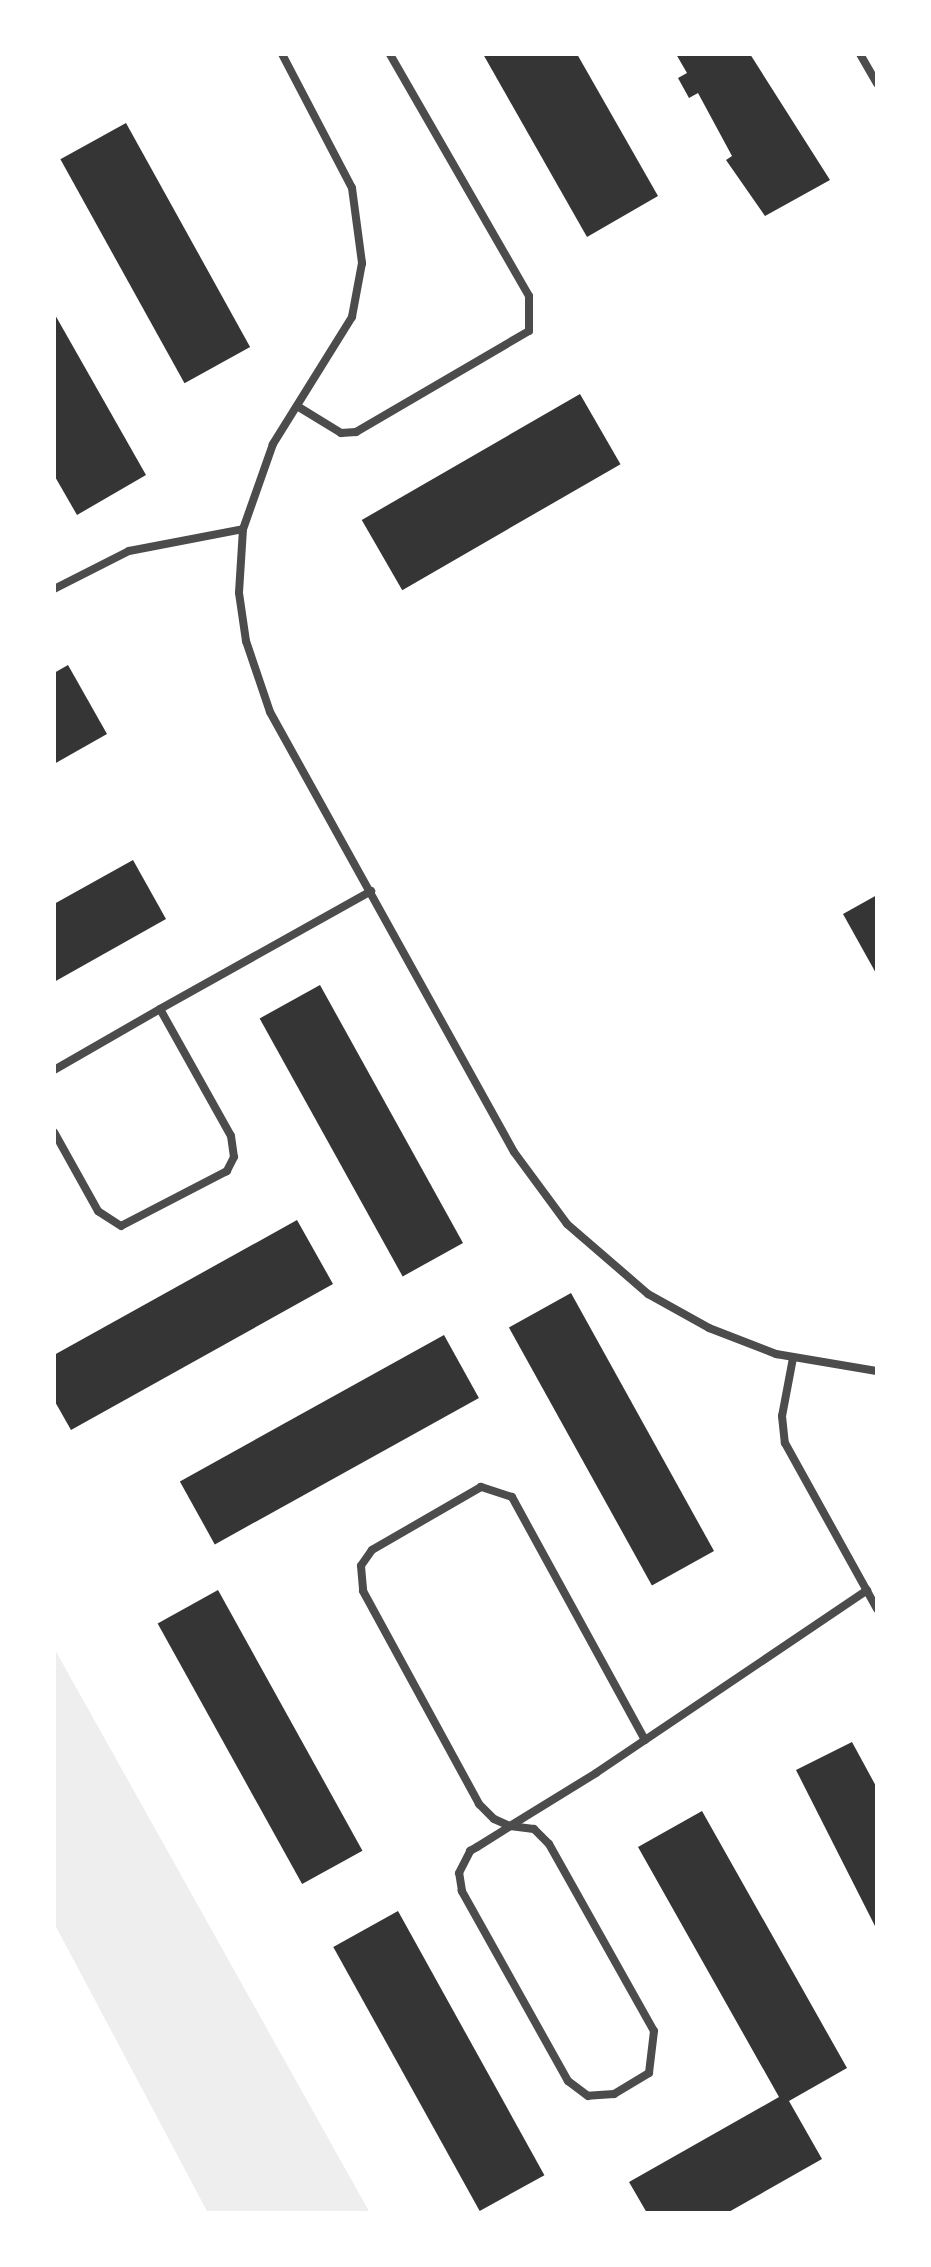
<!DOCTYPE html>
<style>
body{margin:0}
#map{position:relative;width:931px;height:2267px;overflow:hidden;background:#fff;font-family:"Crimson Pro",serif}
div>[style]{position:absolute}
.green>*{inset:0;background:#eee}
.building>*{inset:0;background:#353535;transform-origin:0 0}
.minor>*{height:8px;margin:-4px;padding:0 4px;transform-origin:4px;border-radius:4px;background:#4c4c4c}
span{translate:-50% -50%;white-space:nowrap;text-align:center;line-height:1.15;-webkit-text-stroke:8px #fff;paint-order:stroke}
.frame{position:absolute;inset:0;border:56px solid #fff;pointer-events:none}
</style>
<div id="map">
<div class="green">
<div style="clip-path:polygon(54px 1649px,54px 1648px,370px 2213px,208px 2213px,54px 1923px)"></div>
</div>
<div class="building">
<div style="clip-path:polygon(483px 54px,577px 54px,658px 196px,587px 237px)"></div>
<div style="clip-path:polygon(676px 54px,750px 54px,830px 180px,765px 216px,726px 160px,732px 156px,698px 93px,689px 98px,678px 78px,687px 73px)"></div>
<div style="left:126px;top:123px;width:256px;height:75px;rotate:61deg"></div>
<div style="clip-path:polygon(54px 313px,146px 475px,77px 515px,54px 475px)"></div>
<div style="left:580px;top:394px;width:81px;height:252px;rotate:60deg"></div>
<div style="clip-path:polygon(68px 665px,107px 734px,54px 764px,54px 673px)"></div>
<div style="clip-path:polygon(133px 860px,166px 919px,54px 982px,54px 904px)"></div>
<div style="clip-path:polygon(877px 895px,877px 975px,843px 914px)"></div>
<div style="left:320px;top:985px;width:295px;height:69px;rotate:61deg"></div>
<div style="clip-path:polygon(297px 1220px,333px 1284px,71px 1430px,54px 1400px,54px 1355px)"></div>
<div style="left:571px;top:1293px;width:295px;height:71px;rotate:61deg"></div>
<div style="left:444px;top:1335px;width:72px;height:302px;rotate:61deg"></div>
<div style="left:218px;top:1590px;width:298px;height:69px;rotate:61deg"></div>
<div style="clip-path:polygon(852px 1742px,877px 1788px,877px 1930px,796px 1770px)"></div>
<div style="clip-path:polygon(702px 1811px,847px 2068px,789px 2101px,822px 2159px,727px 2213px,647px 2213px,629px 2182px,779px 2097px,638px 1847px)"></div>
<div style="left:398px;top:1911px;width:302px;height:74px;rotate:61deg"></div>
</div>
<div class="minor">
<div style="left:282px;top:54px;width:151px;rotate:62.4deg"></div>
<div style="left:352px;top:188px;width:76px;rotate:82.4deg"></div>
<div style="left:362px;top:263px;width:55px;rotate:100.5deg"></div>
<div style="left:352px;top:317px;width:150px;rotate:121.9deg"></div>
<div style="left:273px;top:444px;width:90px;rotate:109.4deg"></div>
<div style="left:243px;top:529px;width:64px;rotate:93.6deg"></div>
<div style="left:239px;top:593px;width:49px;rotate:81.7deg"></div>
<div style="left:246px;top:641px;width:75px;rotate:71.3deg"></div>
<div style="left:270px;top:712px;width:503px;rotate:60.99deg"></div>
<div style="left:514px;top:1152px;width:89px;rotate:53.6deg"></div>
<div style="left:567px;top:1224px;width:107px;rotate:40.8deg"></div>
<div style="left:648px;top:1294px;width:70px;rotate:29.1deg"></div>
<div style="left:709px;top:1328px;width:72px;rotate:21.2deg"></div>
<div style="left:776px;top:1354px;width:102px;rotate:9.6deg"></div>
<div style="left:860px;top:54px;width:34px;rotate:60deg"></div>
<div style="left:297px;top:406px;width:52px;rotate:31.5deg"></div>
<div style="left:341px;top:433px;width:15px;rotate:-4deg"></div>
<div style="left:356px;top:432px;width:200px;rotate:-30.3deg"></div>
<div style="left:529px;top:331px;width:35px;rotate:-90deg"></div>
<div style="left:529px;top:296px;width:279px;rotate:-119.9deg"></div>
<div style="left:54px;top:589px;width:84px;rotate:-26.9deg"></div>
<div style="left:129px;top:551px;width:116px;rotate:-10.9deg"></div>
<div style="left:160px;top:1009px;width:242px;rotate:-29.2deg"></div>
<div style="left:54px;top:1070px;width:122px;rotate:-29.9deg"></div>
<div style="left:160px;top:1009px;width:145px;rotate:60.8deg"></div>
<div style="left:231px;top:1136px;width:21px;rotate:82deg"></div>
<div style="left:234px;top:1157px;width:16px;rotate:117deg"></div>
<div style="left:227px;top:1171px;width:119px;rotate:152.6deg"></div>
<div style="left:121px;top:1226px;width:27px;rotate:-147deg"></div>
<div style="left:98px;top:1211px;width:90px;rotate:-119.1deg"></div>
<div style="left:793px;top:1358px;width:59px;rotate:100.7deg"></div>
<div style="left:782px;top:1416px;width:27px;rotate:84deg"></div>
<div style="left:785px;top:1443px;width:190px;rotate:61deg"></div>
<div style="left:645px;top:1740px;width:277px;rotate:-118.7deg"></div>
<div style="left:512px;top:1497px;width:33px;rotate:-162deg"></div>
<div style="left:481px;top:1487px;width:126px;rotate:150deg"></div>
<div style="left:372px;top:1550px;width:19px;rotate:125deg"></div>
<div style="left:361px;top:1566px;width:25px;rotate:85deg"></div>
<div style="left:363px;top:1591px;width:243px;rotate:61.4deg"></div>
<div style="left:479px;top:1804px;width:21px;rotate:45deg"></div>
<div style="left:494px;top:1819px;width:17px;rotate:24deg"></div>
<div style="left:510px;top:1826px;width:24px;rotate:7deg"></div>
<div style="left:534px;top:1829px;width:21px;rotate:45deg"></div>
<div style="left:549px;top:1844px;width:214px;rotate:60.7deg"></div>
<div style="left:654px;top:2031px;width:42px;rotate:96.8deg"></div>
<div style="left:649px;top:2073px;width:41px;rotate:149deg"></div>
<div style="left:614px;top:2094px;width:26px;rotate:176deg"></div>
<div style="left:588px;top:2096px;width:25px;rotate:-143deg"></div>
<div style="left:568px;top:2081px;width:218px;rotate:-119.2deg"></div>
<div style="left:462px;top:1891px;width:18px;rotate:-99deg"></div>
<div style="left:459px;top:1873px;width:25px;rotate:-63deg"></div>
<div style="left:470px;top:1851px;width:8px;rotate:-30deg"></div>
<div style="left:477px;top:1847px;width:39px;rotate:-32deg"></div>
<div style="left:510px;top:1826px;width:101px;rotate:-31.6deg"></div>
<div style="left:596px;top:1773px;width:59px;rotate:-34deg"></div>
<div style="left:645px;top:1740px;width:268px;rotate:-34deg"></div>
</div>
<div class="frame"></div>
</div>
